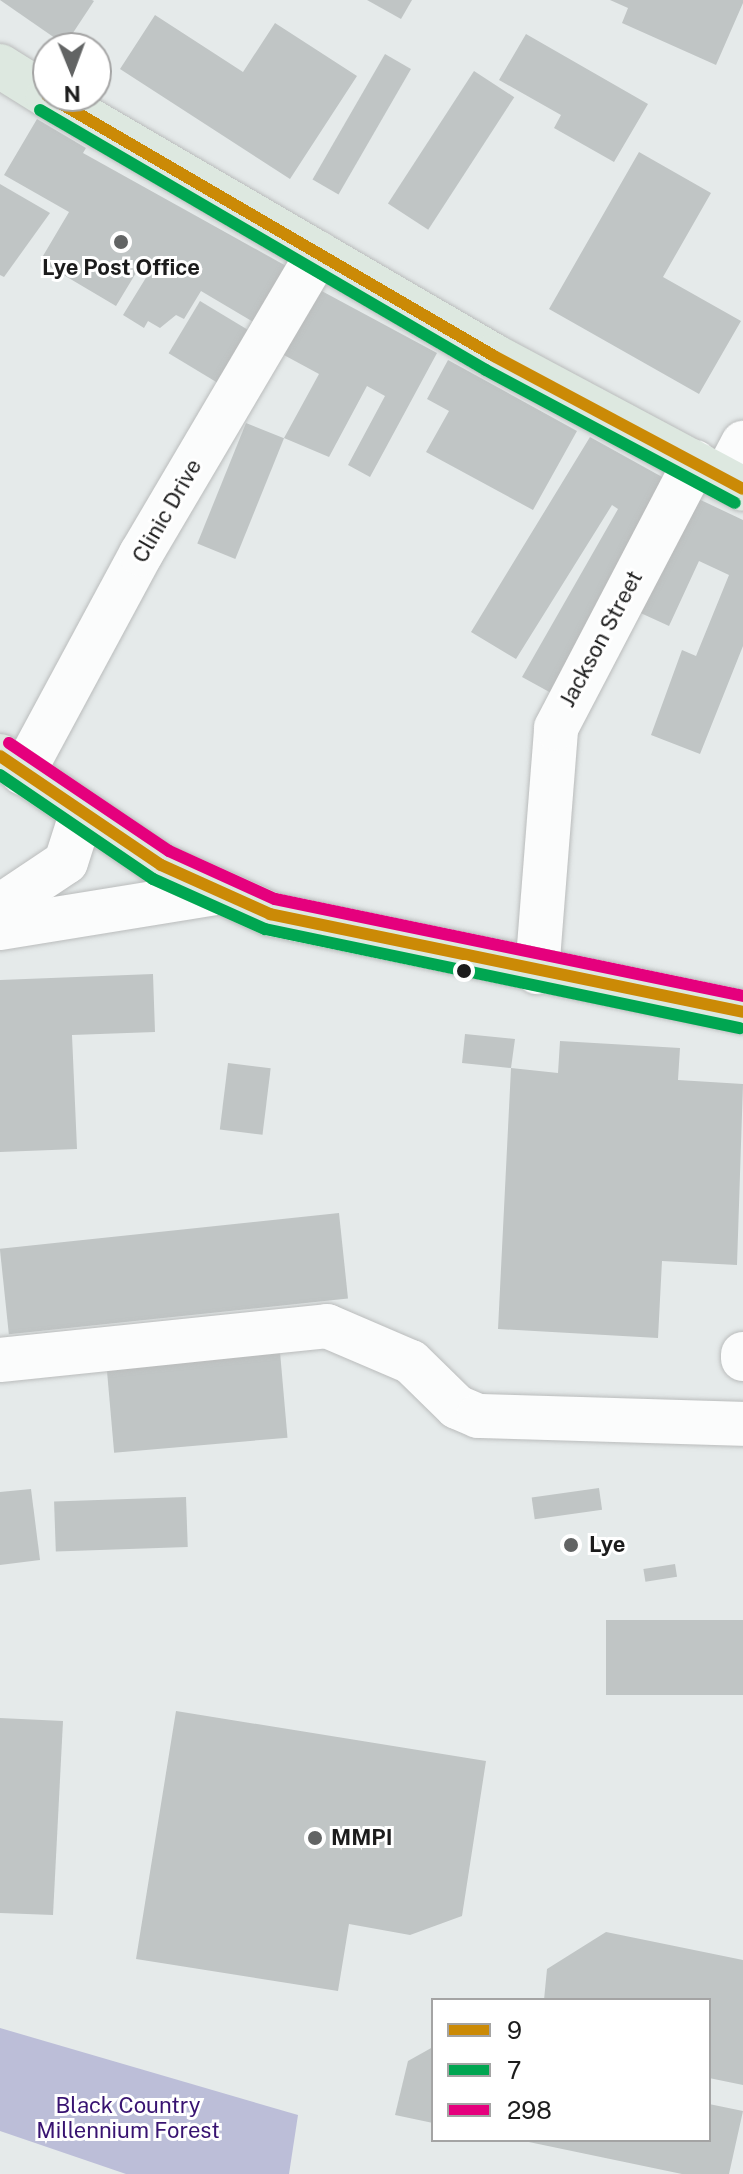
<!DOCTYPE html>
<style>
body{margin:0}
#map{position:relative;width:743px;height:2174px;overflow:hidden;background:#e5eaea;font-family:"Public Sans",sans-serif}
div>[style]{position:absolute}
.forest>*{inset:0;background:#bcbed8}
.building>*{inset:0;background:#c0c5c5;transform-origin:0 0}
.roads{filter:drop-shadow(0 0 2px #babcbc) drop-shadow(0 0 2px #babcbc)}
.minor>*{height:44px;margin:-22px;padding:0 22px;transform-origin:22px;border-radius:22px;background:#fbfcfc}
.highway>*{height:44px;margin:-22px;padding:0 22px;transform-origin:22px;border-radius:22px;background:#dde8e0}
.bus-1>*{height:12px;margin:-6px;padding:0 6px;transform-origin:6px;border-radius:6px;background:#cb8a06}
.bus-2>*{height:12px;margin:-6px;padding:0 6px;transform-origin:6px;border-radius:6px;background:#00a651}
.bus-3>*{height:12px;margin:-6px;padding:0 6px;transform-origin:6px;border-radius:6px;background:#e5007d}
.dots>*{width:22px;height:22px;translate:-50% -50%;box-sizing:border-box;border:4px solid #fff;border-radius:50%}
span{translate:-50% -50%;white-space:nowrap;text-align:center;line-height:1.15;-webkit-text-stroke:6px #fff;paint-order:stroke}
.poi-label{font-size:22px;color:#1c1c1c;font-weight:700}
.left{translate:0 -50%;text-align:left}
.street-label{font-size:22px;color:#1c1c1c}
.park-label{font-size:22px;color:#381371}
.legend{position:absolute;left:431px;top:1998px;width:280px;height:144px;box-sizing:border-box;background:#fff;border:2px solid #a4a4a4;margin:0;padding:10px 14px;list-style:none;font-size:24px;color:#1c1c1c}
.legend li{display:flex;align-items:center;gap:16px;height:40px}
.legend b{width:40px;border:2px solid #a4a4a4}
.north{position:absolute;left:32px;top:32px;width:80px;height:80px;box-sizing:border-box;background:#fff;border:2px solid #a4a4a4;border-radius:50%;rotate:179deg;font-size:22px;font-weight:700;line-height:32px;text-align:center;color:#1c1c1c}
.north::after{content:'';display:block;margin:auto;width:28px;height:36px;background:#626464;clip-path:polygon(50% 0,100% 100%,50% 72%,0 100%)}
</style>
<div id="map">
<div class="forest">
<div style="clip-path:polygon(0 2028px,298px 2115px,289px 2174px,126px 2174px,0 2131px)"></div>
</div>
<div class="building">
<div style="clip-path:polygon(0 0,92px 0,94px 1px,65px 45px)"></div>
<div style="clip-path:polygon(367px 0,412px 0,401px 19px)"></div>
<div style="clip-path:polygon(610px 0,743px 0,743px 3px,716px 65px,622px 23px,628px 8px)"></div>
<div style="clip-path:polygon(155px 15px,243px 72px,275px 23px,357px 76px,290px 179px,120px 69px)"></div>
<div style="clip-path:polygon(526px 34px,648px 104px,614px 162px,554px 128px,561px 115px,499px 80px)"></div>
<div style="left:385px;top:54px;width:30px;height:145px;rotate:30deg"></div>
<div style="left:474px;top:71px;width:48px;height:158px;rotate:33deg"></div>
<div style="clip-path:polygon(37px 119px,86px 148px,83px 153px,288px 267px,255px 323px,201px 291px,184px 319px,176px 315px,160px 328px,148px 321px,144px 328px,123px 315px,155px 263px,145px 258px,116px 306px,40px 261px,69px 212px,4px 175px)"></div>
<div style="clip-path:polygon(639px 152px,711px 193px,663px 277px,741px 321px,699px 394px,549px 309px)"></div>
<div style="clip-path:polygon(0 184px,50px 213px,4px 277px,0 275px)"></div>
<div style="clip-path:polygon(318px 289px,437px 353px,370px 477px,348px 465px,385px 396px,367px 386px,329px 457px,284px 438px,319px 374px,282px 354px)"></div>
<div style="left:200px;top:301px;width:60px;height:61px;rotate:31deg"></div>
<div style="clip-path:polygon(448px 360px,577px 431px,533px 510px,426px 452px,449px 411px,427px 399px)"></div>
<div style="left:246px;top:423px;width:41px;height:130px;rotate:22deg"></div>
<div style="clip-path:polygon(590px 437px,673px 483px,553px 694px,522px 677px,618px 509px,612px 505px,516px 659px,471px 632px)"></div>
<div style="clip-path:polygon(688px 494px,743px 520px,743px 646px,700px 754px,651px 735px,682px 650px,696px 656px,729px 575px,699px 561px,669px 626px,634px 610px)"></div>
<div style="clip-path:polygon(153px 974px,155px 1032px,72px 1035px,77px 1149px,0 1152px,0 980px)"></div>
<div style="clip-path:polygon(465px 1034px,515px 1039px,511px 1068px,558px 1073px,560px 1041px,680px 1048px,678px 1080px,743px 1084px,737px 1265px,662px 1261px,658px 1338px,498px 1329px,511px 1068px,462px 1063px)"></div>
<div style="left:228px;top:1063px;width:43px;height:67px;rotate:7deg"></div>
<div style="left:339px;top:1213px;width:86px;height:341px;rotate:84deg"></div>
<div style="left:280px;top:1352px;width:86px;height:174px;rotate:85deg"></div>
<div style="left:599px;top:1488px;width:22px;height:68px;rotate:82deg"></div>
<div style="clip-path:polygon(31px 1489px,40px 1560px,0 1565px,0 1492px)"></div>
<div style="left:186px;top:1497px;width:50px;height:132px;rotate:88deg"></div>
<div style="left:675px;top:1564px;width:13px;height:32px;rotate:81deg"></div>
<div style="left:606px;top:1620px;width:137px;height:75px"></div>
<div style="clip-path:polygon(176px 1711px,486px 1761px,462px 1916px,410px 1935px,349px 1924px,338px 1991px,136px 1959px)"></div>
<div style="clip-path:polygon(0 1718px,63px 1721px,53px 1915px,0 1913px)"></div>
<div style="clip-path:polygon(606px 1932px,743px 1960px,743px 2085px,709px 2078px,709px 2000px,544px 2000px,547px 1969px)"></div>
<div style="clip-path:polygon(433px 2047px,433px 2123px,395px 2115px,408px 2061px)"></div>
<div style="clip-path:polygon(709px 2104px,743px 2111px,729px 2174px,682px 2174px,524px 2141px,709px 2140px)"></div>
</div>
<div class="roads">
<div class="minor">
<div style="left:724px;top:479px;width:41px;rotate:-62.2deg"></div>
<div style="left:23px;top:773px;width:249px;rotate:-61.7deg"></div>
<div style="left:141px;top:554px;width:349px;rotate:-59.5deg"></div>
<div style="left:0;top:906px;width:79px;rotate:-33.7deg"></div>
<div style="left:66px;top:862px;width:49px;rotate:-72.3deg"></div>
<div style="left:0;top:928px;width:220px;rotate:-9.2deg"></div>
<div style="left:537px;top:972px;width:245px;rotate:-85.5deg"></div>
<div style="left:556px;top:728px;width:300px;rotate:-62.4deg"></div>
<div style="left:743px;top:1359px;width:5px;rotate:-90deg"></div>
<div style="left:0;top:1360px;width:329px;rotate:-5.9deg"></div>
<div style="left:327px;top:1326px;width:91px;rotate:23.2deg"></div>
<div style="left:411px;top:1362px;width:64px;rotate:44.4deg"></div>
<div style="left:457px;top:1407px;width:23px;rotate:23deg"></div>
<div style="left:478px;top:1416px;width:265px;rotate:1.7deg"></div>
</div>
<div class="highway">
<div style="left:0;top:66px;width:57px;rotate:32deg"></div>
<div style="left:48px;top:96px;width:516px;rotate:30.24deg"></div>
<div style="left:494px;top:356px;width:282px;rotate:28.1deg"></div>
<div style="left:0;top:756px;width:194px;rotate:34.1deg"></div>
<div style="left:161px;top:865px;width:120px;rotate:24.2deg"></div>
<div style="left:270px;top:914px;width:483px;rotate:11.7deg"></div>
</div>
</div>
<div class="bus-1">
<div style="left:48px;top:96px;width:516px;rotate:30.24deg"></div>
<div style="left:494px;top:356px;width:282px;rotate:28.1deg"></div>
<div style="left:0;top:756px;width:194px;rotate:34.1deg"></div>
<div style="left:161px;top:865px;width:120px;rotate:24.2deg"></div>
<div style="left:270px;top:914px;width:483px;rotate:11.7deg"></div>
</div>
<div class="bus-2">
<div style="left:40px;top:110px;width:516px;rotate:30.24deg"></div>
<div style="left:486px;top:370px;width:282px;rotate:28.1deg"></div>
<div style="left:0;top:775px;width:185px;rotate:34.2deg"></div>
<div style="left:153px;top:879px;width:123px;rotate:24.1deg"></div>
<div style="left:265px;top:929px;width:485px;rotate:11.8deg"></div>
</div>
<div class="bus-3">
<div style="left:9px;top:743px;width:193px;rotate:34deg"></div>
<div style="left:169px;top:851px;width:116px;rotate:24.4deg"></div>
<div style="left:275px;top:899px;width:478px;rotate:11.7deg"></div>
</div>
<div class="dots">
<div style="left:121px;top:242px;background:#626464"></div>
<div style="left:464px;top:971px;background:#1c1c1c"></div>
<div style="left:571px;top:1545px;background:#626464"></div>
<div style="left:315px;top:1838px;background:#626464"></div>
</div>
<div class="poi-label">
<span style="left:121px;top:268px">Lye Post Office</span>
<span class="left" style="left:589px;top:1545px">Lye</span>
<span class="left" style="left:331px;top:1838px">MMPI</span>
</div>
<div class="street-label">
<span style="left:167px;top:511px;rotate:-60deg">Clinic Drive</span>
<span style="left:601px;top:639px;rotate:-62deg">Jackson Street</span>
</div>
<div class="park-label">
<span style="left:128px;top:2118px">Black Country<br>Millennium Forest</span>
</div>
<ul class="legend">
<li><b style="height:10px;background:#cb8a06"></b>9</li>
<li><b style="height:10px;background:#00a651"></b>7</li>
<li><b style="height:10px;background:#e5007d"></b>298</li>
</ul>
<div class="north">N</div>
</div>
